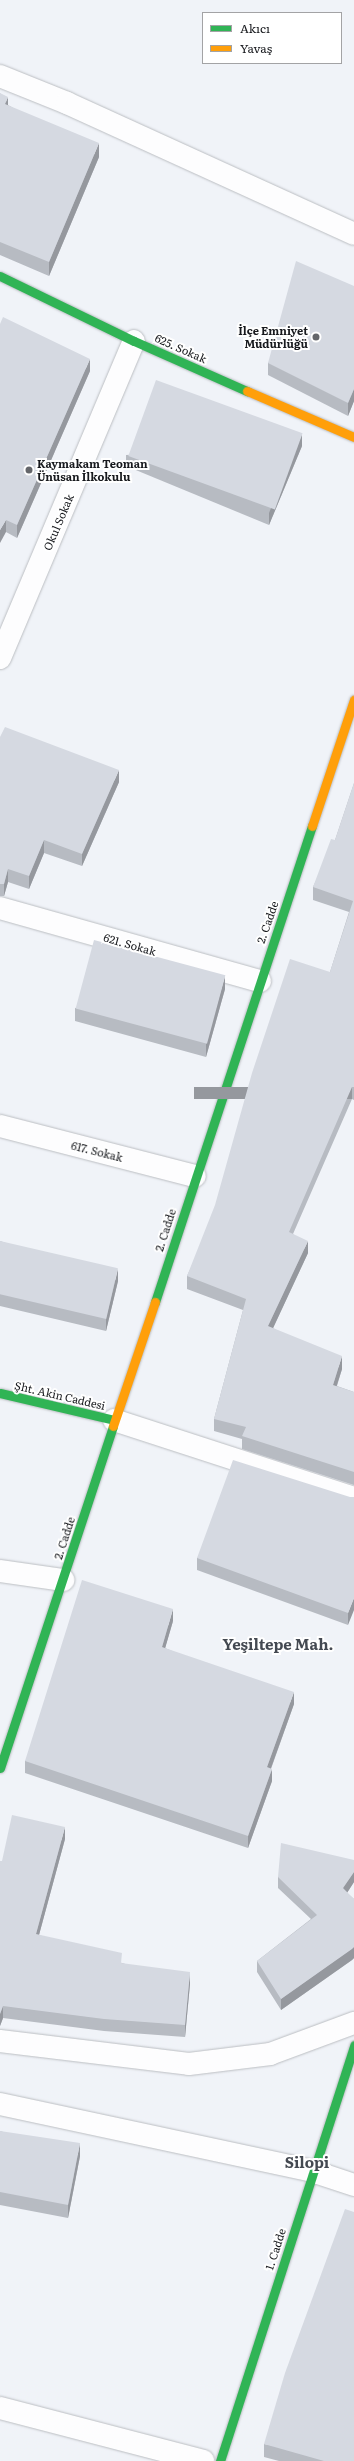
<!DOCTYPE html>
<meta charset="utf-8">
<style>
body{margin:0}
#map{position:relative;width:354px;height:2461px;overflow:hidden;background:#f0f3f8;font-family:Literata,serif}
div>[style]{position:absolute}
.roads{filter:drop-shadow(0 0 1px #bbbec2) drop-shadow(0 0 1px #bbbec2)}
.street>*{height:22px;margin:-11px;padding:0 11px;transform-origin:11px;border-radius:11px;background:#fdfdfe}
.fast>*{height:9px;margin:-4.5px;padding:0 4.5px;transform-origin:4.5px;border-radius:4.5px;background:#30b455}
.slow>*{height:9px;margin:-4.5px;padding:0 4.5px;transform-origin:4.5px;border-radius:4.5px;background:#ff9f0a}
.wall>*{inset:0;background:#b7bbc2}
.shaded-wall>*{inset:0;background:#95989e;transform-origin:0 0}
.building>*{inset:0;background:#d5d9e1;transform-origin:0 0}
.dots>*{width:11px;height:11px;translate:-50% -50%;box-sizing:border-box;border:2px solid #fff;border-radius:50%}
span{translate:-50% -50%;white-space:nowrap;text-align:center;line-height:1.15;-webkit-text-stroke:4px #fff;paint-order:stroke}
.poi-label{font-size:11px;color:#181a1e;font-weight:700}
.right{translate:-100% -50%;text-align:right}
.left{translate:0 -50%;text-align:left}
.street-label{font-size:11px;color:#181a1e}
.district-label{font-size:15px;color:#444951;font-weight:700}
.legend{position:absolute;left:202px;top:12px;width:140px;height:52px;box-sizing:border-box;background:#fff;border:1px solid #a3a3a5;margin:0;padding:5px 7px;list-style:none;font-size:12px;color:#181a1e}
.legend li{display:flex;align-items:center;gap:8px;height:20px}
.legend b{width:20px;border:1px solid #a3a3a5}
</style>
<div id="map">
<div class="roads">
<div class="street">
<div style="left:0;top:76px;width:72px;rotate:21.9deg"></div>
<div style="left:67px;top:103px;width:315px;rotate:24.5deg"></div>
<div style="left:0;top:658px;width:344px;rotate:-67.1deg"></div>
<div style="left:0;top:908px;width:270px;rotate:15.7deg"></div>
<div style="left:0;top:1126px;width:201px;rotate:14.4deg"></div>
<div style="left:114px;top:1420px;width:252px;rotate:18deg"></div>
<div style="left:0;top:1571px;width:64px;rotate:8.1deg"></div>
<div style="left:0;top:2041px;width:190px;rotate:6.9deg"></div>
<div style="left:189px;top:2064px;width:82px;rotate:-7deg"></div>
<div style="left:270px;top:2054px;width:90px;rotate:-20.3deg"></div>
<div style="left:0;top:2104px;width:319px;rotate:12.1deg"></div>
<div style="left:312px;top:2171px;width:44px;rotate:18.4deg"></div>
<div style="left:0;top:2408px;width:210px;rotate:14.6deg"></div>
</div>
<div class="fast">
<div style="left:0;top:276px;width:149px;rotate:25.9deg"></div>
<div style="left:134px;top:341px;width:124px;rotate:23.9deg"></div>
<div style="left:155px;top:1302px;width:501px;rotate:-71.75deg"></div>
<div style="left:0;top:1393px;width:117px;rotate:13.3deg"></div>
<div style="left:0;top:1768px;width:360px;rotate:-71.7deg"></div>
<div style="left:220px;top:2461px;width:437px;rotate:-72.1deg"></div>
</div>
<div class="slow">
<div style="left:247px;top:391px;width:116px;rotate:23.3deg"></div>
<div style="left:312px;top:826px;width:133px;rotate:-71.6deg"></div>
<div style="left:113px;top:1426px;width:131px;rotate:-71.3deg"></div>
</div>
</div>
<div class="wall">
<div style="clip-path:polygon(0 93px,8px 105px,99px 157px,49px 276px,0 255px)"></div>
<div style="clip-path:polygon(354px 286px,354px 401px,348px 416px,268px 375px,268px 363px)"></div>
<div style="clip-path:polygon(0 324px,90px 371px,17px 538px,6px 532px)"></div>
<div style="clip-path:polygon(302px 446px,269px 525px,126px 466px,126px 455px)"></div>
<div style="clip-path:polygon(0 737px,119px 782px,82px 866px,44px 853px,29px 889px,8px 882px,4px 896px,0 896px)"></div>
<div style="clip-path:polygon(354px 783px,354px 1100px,352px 1099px,293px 1234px,308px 1253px,273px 1328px,342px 1369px,337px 1386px,354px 1392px,354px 1485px,242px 1449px,242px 1439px,214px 1431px,214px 1419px,243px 1310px,187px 1289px,187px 1276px,330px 972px,349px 912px,313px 900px,313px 887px,335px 840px)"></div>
<div style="clip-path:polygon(225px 989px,206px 1057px,75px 1021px,75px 1008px)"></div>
<div style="clip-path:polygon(0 1241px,118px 1281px,106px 1331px,0 1306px)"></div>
<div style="clip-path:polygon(350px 1497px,348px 1625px,197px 1570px,197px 1558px)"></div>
<div style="clip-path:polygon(173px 1621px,165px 1648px,294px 1704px,271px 1769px,272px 1781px,248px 1848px,25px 1773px,25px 1761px)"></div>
<div style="clip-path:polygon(65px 1839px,39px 1935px,122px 1963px,190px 1984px,185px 2037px,104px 2031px,3px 2018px,0 2026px,0 1861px,2px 1861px)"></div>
<div style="clip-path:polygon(354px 1860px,354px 1882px,347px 1893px,354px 1899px,354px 1958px,352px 1960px,281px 2010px,257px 1972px,257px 1961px,311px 1919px,278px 1888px,278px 1877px)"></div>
<div style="clip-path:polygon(0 2131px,80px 2156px,68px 2218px,0 2205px)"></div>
<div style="clip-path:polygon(264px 2444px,354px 2461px,279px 2461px,264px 2457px)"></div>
</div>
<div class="shaded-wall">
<div style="clip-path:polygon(8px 97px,8px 110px,5px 104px)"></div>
<div style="clip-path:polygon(99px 143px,99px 157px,49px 276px,49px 262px)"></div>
<div style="clip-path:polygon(90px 359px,90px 371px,17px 538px,17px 525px)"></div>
<div style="clip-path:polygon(354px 389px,354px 401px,348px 416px,348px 403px)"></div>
<div style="clip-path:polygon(302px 434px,302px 446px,269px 525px,269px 513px)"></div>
<div style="clip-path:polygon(6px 520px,6px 532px,0 543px,0 530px)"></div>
<div style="clip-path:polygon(119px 770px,119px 782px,82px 866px,82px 854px)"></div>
<div style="clip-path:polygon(44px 840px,44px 853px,29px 889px,29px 876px)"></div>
<div style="clip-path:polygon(8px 869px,8px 882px,4px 896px,4px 884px)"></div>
<div style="clip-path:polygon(225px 976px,225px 989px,206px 1057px,206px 1044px)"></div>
<div style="left:352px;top:1087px;width:12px;height:158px;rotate:90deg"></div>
<div style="clip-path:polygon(308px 1241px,308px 1253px,268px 1339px,268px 1326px)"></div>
<div style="clip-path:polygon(118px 1269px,118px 1281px,106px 1331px,106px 1318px)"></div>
<div style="clip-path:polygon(342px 1356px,342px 1369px,333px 1397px,333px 1385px)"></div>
<div style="clip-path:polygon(354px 1598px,354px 1610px,348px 1625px,348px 1613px)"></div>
<div style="clip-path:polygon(173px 1609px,173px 1621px,162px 1659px,162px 1647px)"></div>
<div style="clip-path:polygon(294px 1692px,294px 1704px,267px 1779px,267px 1767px)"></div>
<div style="clip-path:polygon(272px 1769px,272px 1781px,248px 1848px,248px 1836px)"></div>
<div style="clip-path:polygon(65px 1827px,65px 1839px,36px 1946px,36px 1934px)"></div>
<div style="clip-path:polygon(354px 1872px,354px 1882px,343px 1899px,343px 1888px)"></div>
<div style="clip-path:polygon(354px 1947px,354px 1958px,352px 1960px,281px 2010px,281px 1999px)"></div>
<div style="clip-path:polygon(190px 1972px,190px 1984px,185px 2037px,185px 2025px)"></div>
<div style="clip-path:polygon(3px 2006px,3px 2018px,0 2026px,0 2014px)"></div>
<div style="clip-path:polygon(80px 2143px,80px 2156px,68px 2218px,68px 2205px)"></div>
</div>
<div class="building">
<div style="clip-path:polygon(0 93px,8px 97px,5px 104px,99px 143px,49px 262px,0 242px)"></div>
<div style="clip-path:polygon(296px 261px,354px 286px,354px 389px,348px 403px,268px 363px)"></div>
<div style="clip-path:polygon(3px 317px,90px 359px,17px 525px,6px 520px,0 530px,0 324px)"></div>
<div style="left:156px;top:380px;width:156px;height:81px;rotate:20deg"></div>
<div style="clip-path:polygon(5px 727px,119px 770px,82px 854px,44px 840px,29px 876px,8px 869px,4px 884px,0 884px,0 737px)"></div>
<div style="clip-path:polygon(354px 783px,354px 1087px,352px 1087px,289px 1232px,308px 1241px,268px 1326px,342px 1356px,333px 1385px,354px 1392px,354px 1472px,242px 1436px,246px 1427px,214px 1419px,246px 1299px,187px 1276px,215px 1205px,252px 1073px,290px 959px,330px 972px,353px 901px,313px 887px,331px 839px,335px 840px)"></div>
<div style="left:94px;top:940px;width:136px;height:71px;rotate:15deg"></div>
<div style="left:0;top:1241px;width:121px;height:52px;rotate:13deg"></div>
<div style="clip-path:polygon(233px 1460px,350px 1497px,354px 1497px,354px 1598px,348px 1613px,197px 1558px)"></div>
<div style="clip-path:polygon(82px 1580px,173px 1609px,162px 1647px,294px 1692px,267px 1767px,272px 1769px,248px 1836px,25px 1761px)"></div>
<div style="clip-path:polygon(12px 1815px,65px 1827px,36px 1934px,122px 1953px,121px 1963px,190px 1972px,185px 2025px,104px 2019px,3px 2006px,0 2014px,0 1861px,2px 1861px)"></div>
<div style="clip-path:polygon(281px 1843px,354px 1860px,354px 1872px,343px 1888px,354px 1899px,354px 1947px,352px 1949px,281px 1999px,257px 1961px,317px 1915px,278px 1877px)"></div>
<div style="clip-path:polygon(0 2131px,80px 2143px,68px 2205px,0 2192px)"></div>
<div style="clip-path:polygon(345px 2209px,354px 2212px,354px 2461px,324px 2461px,264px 2444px,285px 2373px)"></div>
</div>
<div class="dots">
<div style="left:316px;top:337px;background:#64666a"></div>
<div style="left:29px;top:470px;background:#64666a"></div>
</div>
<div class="poi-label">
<span class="right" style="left:308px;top:337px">İlçe Emniyet<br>Müdürlüğü</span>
<span class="left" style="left:37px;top:470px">Kaymakam Teoman<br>Ünüsan İlkokulu</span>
</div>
<div class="street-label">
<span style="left:181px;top:348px;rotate:24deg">625. Sokak</span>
<span style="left:58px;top:522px;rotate:-67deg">Okul Sokak</span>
<span style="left:267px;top:922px;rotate:-71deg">2. Cadde</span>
<span style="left:130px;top:944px;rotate:16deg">621. Sokak</span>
<span style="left:97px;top:1151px;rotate:14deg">617. Sokak</span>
<span style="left:165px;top:1230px;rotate:-72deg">2. Cadde</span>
<span style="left:60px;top:1395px;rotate:13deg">Şht. Akin Caddesi</span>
<span style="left:64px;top:1538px;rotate:-72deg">2. Cadde</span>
<span style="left:275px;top:2249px;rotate:-72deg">1. Cadde</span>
</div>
<div class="district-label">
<span style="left:278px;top:1644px">Yeşiltepe Mah.</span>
<span style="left:307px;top:2162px">Silopi</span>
</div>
<ul class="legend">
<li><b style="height:5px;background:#30b455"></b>Akıcı</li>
<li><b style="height:5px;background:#ff9f0a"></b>Yavaş</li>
</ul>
</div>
